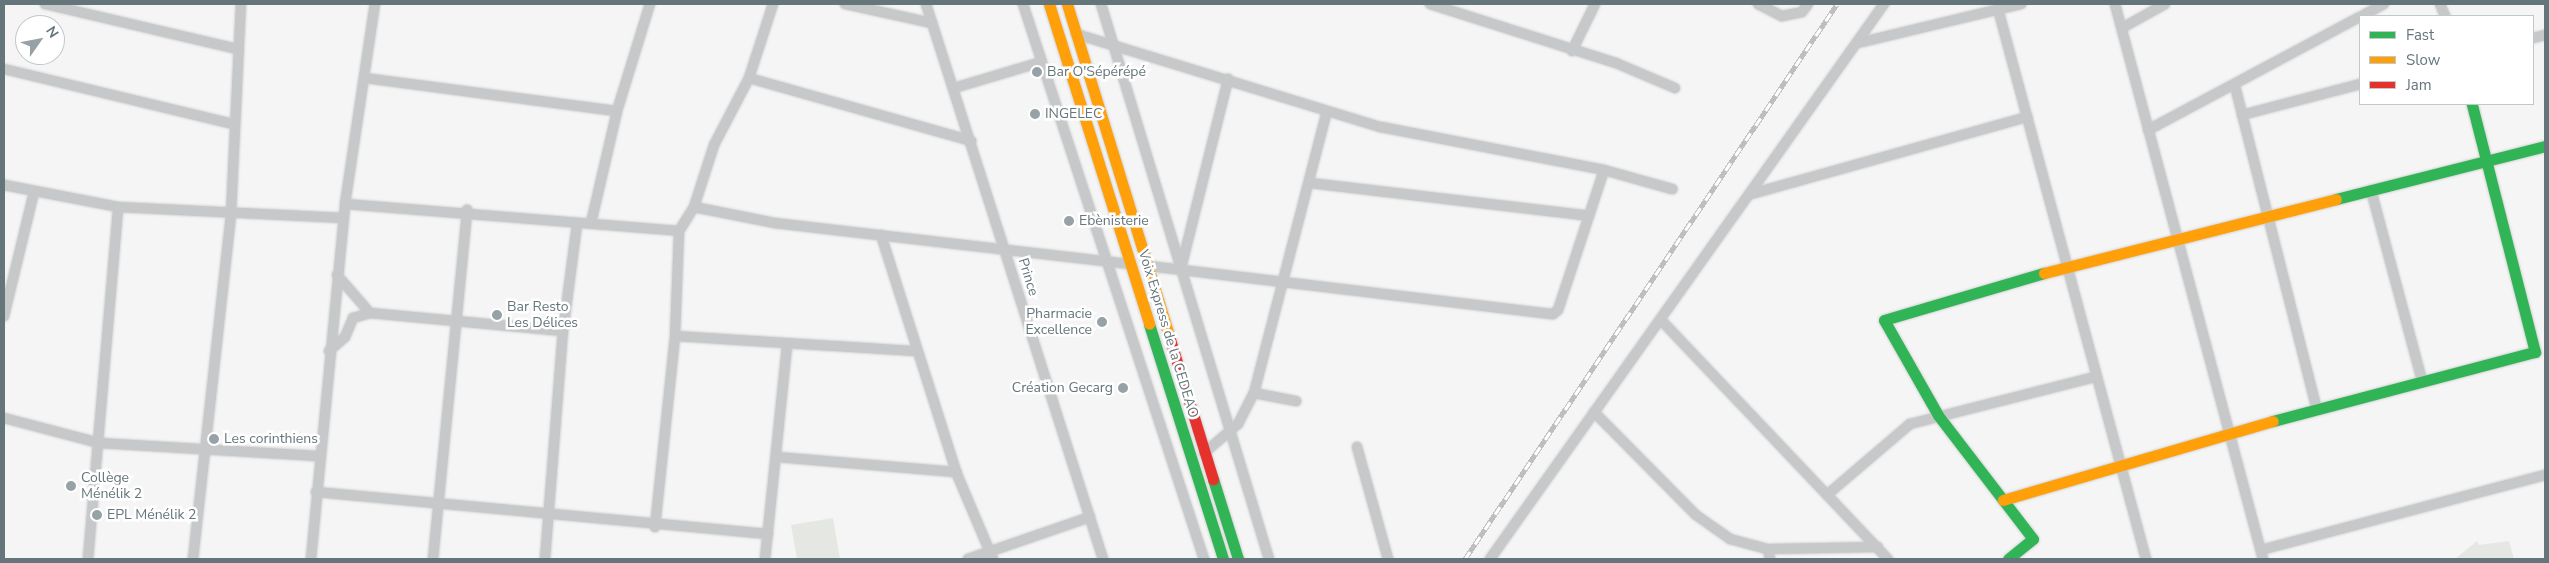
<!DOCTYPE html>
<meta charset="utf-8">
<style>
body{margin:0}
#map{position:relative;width:2549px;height:563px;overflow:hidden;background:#f5f5f5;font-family:"Nunito Sans",sans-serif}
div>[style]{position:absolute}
.green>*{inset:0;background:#e4e7e2}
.roads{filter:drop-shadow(0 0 1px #d0d1d2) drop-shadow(0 0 1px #d0d1d2)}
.street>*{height:10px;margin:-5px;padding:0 5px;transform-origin:5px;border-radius:5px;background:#c6c8c9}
.fast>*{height:11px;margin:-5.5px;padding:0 5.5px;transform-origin:5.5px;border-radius:5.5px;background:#30b455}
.slow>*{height:11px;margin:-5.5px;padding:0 5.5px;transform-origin:5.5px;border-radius:5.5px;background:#ff9f0a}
.jam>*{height:11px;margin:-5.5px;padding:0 5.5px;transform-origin:5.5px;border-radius:5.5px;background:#e5322d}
.rail>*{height:5px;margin-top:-2.5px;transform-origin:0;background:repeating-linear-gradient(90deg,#fff 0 9px,#bdbfbf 0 18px);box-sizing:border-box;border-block:1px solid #bdbfbf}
.dots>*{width:14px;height:14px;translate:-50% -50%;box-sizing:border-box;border:2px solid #fff;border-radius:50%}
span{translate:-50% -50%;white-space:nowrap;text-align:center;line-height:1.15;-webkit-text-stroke:5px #fff;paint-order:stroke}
.poi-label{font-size:14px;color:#65767b}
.left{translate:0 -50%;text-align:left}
.right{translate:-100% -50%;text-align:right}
.street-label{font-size:14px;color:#65767b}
.frame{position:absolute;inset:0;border:5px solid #65767b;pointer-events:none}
.legend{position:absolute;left:2359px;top:15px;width:175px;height:90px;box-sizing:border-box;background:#fff;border:1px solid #c1c8ca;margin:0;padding:6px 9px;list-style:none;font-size:15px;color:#65767b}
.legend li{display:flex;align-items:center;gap:10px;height:25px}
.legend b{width:25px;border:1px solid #c1c8ca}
.north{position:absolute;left:15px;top:15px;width:50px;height:50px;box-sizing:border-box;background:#fff;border:1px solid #c1c8ca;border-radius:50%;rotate:57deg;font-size:14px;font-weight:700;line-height:20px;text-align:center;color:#65767b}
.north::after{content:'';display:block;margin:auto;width:18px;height:22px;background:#97a2a6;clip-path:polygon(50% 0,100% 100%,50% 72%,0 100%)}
</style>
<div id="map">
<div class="green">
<div style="clip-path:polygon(833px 518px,840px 559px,797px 559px,791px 525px)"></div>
<div style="clip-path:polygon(2477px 541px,2479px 545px,2509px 541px,2514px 559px,2455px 559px)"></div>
</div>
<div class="roads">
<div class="street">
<div style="left:45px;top:4px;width:197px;rotate:13.2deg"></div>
<div style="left:845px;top:4px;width:89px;rotate:12.3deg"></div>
<div style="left:926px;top:4px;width:583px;rotate:72.31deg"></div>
<div style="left:1023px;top:4px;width:584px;rotate:71.94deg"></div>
<div style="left:1101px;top:4px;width:580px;rotate:73.16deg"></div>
<div style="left:1430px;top:4px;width:195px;rotate:17.6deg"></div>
<div style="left:1616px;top:63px;width:64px;rotate:23deg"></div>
<div style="left:1758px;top:4px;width:27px;rotate:27deg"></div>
<div style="left:1782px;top:16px;width:20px;rotate:-11deg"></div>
<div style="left:1802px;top:12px;width:10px;rotate:-53deg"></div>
<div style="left:2115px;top:4px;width:574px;rotate:75.07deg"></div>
<div style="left:2440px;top:4px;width:13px;rotate:67deg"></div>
<div style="left:1998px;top:9px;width:570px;rotate:74.94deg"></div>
<div style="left:2362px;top:16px;width:25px;rotate:-29deg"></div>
<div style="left:2122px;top:28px;width:49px;rotate:-29.2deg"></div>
<div style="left:1076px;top:34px;width:319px;rotate:17deg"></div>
<div style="left:1381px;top:127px;width:227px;rotate:10.9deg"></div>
<div style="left:1604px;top:170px;width:71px;rotate:15.6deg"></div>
<div style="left:2533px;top:38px;width:12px;rotate:-14deg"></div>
<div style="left:1858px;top:43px;width:168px;rotate:-13.5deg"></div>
<div style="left:1572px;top:51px;width:52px;rotate:-63.9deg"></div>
<div style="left:4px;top:69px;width:236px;rotate:13.5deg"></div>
<div style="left:365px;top:78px;width:254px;rotate:7.5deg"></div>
<div style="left:749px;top:78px;width:231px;rotate:15.8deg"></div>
<div style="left:2235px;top:86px;width:333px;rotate:75.8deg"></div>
<div style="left:954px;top:88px;width:91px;rotate:-16.6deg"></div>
<div style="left:2242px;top:115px;width:122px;rotate:-14.7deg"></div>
<div style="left:2148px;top:130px;width:240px;rotate:-28.1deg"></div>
<div style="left:1310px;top:183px;width:281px;rotate:6.7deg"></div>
<div style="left:4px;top:185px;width:116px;rotate:10.9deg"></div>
<div style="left:118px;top:207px;width:226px;rotate:2.8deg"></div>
<div style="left:2371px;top:190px;width:198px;rotate:75deg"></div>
<div style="left:1751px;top:194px;width:287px;rotate:-15.6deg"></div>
<div style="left:345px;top:204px;width:335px;rotate:4.6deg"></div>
<div style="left:694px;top:207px;width:83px;rotate:11.2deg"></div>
<div style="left:775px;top:223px;width:357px;rotate:6.6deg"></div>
<div style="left:591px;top:223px;width:115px;rotate:-76.9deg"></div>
<div style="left:617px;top:111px;width:112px;rotate:-72.9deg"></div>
<div style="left:881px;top:235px;width:249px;rotate:72.4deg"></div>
<div style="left:956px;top:472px;width:95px;rotate:67deg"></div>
<div style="left:1149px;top:266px;width:407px;rotate:6.8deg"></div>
<div style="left:1553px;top:314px;width:6px;rotate:-39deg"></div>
<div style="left:1558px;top:310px;width:147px;rotate:-71.8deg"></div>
<div style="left:1181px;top:268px;width:195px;rotate:-76deg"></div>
<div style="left:337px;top:275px;width:50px;rotate:49deg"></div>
<div style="left:370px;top:313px;width:194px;rotate:5.3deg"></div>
<div style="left:4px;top:316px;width:128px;rotate:-76.4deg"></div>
<div style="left:1661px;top:320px;width:330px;rotate:46.5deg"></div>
<div style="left:675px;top:336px;width:241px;rotate:3.6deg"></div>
<div style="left:329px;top:351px;width:21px;rotate:-41deg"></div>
<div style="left:345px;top:337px;width:21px;rotate:-67deg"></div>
<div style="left:353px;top:318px;width:18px;rotate:-16deg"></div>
<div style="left:1254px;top:393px;width:43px;rotate:10.8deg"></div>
<div style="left:1594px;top:412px;width:145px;rotate:45.3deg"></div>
<div style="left:1696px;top:515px;width:42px;rotate:35.2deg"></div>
<div style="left:1730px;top:539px;width:39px;rotate:15deg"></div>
<div style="left:1768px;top:549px;width:110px;rotate:-1deg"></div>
<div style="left:4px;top:418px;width:98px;rotate:14.7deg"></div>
<div style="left:99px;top:443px;width:219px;rotate:3.4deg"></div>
<div style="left:1357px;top:447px;width:116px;rotate:74.5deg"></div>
<div style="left:1204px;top:453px;width:45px;rotate:-40.5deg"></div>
<div style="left:1238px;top:424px;width:35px;rotate:-63deg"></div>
<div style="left:1254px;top:393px;width:291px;rotate:-75.5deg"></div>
<div style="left:776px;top:457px;width:181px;rotate:4.8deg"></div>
<div style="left:316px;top:492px;width:454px;rotate:5.3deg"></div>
<div style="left:1828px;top:494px;width:108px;rotate:-40.5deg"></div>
<div style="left:1910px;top:424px;width:191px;rotate:-14.3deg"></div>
<div style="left:655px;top:527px;width:192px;rotate:-84deg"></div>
<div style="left:675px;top:336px;width:105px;rotate:-87.8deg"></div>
<div style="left:679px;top:231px;width:28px;rotate:-58deg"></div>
<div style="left:694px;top:207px;width:65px;rotate:-72.1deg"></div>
<div style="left:714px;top:145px;width:76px;rotate:-62.4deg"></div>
<div style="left:749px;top:78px;width:78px;rotate:-72deg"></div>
<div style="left:1768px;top:549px;width:10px;rotate:79deg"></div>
<div style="left:2261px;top:550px;width:294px;rotate:-14.8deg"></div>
<div style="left:88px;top:559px;width:353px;rotate:-85.1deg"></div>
<div style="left:193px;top:559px;width:347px;rotate:-83.7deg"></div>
<div style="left:231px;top:214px;width:210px;rotate:-87.3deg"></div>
<div style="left:311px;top:559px;width:357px;rotate:-84.5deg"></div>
<div style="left:345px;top:204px;width:202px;rotate:-81.5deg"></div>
<div style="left:433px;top:559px;width:351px;rotate:-84.4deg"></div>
<div style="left:545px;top:559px;width:229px;rotate:-85.5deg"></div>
<div style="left:563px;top:331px;width:108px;rotate:-82.5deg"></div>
<div style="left:765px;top:559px;width:214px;rotate:-84.1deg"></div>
<div style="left:968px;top:559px;width:129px;rotate:-19deg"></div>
<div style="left:1490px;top:559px;width:681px;rotate:-54.63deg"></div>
</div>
<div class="fast">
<div style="left:2336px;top:199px;width:216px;rotate:-14.2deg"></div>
<div style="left:1149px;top:324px;width:246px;rotate:72.5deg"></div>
<div style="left:2273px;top:421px;width:271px;rotate:-14.8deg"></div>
<div style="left:2535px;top:352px;width:256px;rotate:-104.3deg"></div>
<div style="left:1213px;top:479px;width:84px;rotate:72.6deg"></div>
<div style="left:2008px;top:559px;width:32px;rotate:-39deg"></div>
<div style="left:2033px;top:539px;width:156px;rotate:-127.5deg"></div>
<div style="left:1938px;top:415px;width:109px;rotate:-119.6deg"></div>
<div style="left:1884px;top:320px;width:167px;rotate:-16.4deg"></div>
</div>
<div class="slow">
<div style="left:1049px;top:4px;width:335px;rotate:72.6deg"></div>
<div style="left:1067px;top:4px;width:347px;rotate:72.9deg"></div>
<div style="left:2044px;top:273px;width:301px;rotate:-14.2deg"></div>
<div style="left:2003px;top:500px;width:281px;rotate:-16.3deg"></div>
</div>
<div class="jam">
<div style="left:1169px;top:336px;width:150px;rotate:72.9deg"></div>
</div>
</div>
<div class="rail">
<div style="left:1465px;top:559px;width:668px;rotate:-56.17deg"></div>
</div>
<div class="dots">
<div style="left:1037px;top:72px;background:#97a2a6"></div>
<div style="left:1035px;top:114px;background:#97a2a6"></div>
<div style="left:1069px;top:221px;background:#97a2a6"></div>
<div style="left:497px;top:315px;background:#97a2a6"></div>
<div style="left:1102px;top:322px;background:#97a2a6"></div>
<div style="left:1123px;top:388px;background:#97a2a6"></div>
<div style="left:214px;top:439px;background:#97a2a6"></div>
<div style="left:71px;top:486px;background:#97a2a6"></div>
<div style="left:97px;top:515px;background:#97a2a6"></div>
</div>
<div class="poi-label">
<span class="left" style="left:1047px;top:72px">Bar O'Sépérépé</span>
<span class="left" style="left:1045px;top:114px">INGELEC</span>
<span class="left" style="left:1079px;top:221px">Ebènisterie</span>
<span class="left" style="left:507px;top:315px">Bar Resto<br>Les Délices</span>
<span class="right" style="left:1092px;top:322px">Pharmacie<br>Excellence</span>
<span class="right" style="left:1113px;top:388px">Création Gecarg</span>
<span class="left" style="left:224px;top:439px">Les corinthiens</span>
<span class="left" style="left:81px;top:486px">Collège<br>Ménélik 2</span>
<span class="left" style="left:107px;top:515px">EPL Ménélik 2</span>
</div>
<div class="street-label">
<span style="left:1028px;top:277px;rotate:73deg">Prince</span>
<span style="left:1168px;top:334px;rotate:73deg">Voix Express de la CEDEAO</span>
</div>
<div class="frame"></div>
<ul class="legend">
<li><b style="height:6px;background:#30b455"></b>Fast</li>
<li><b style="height:6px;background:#ff9f0a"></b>Slow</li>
<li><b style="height:6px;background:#e5322d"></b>Jam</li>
</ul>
<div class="north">N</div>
</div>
